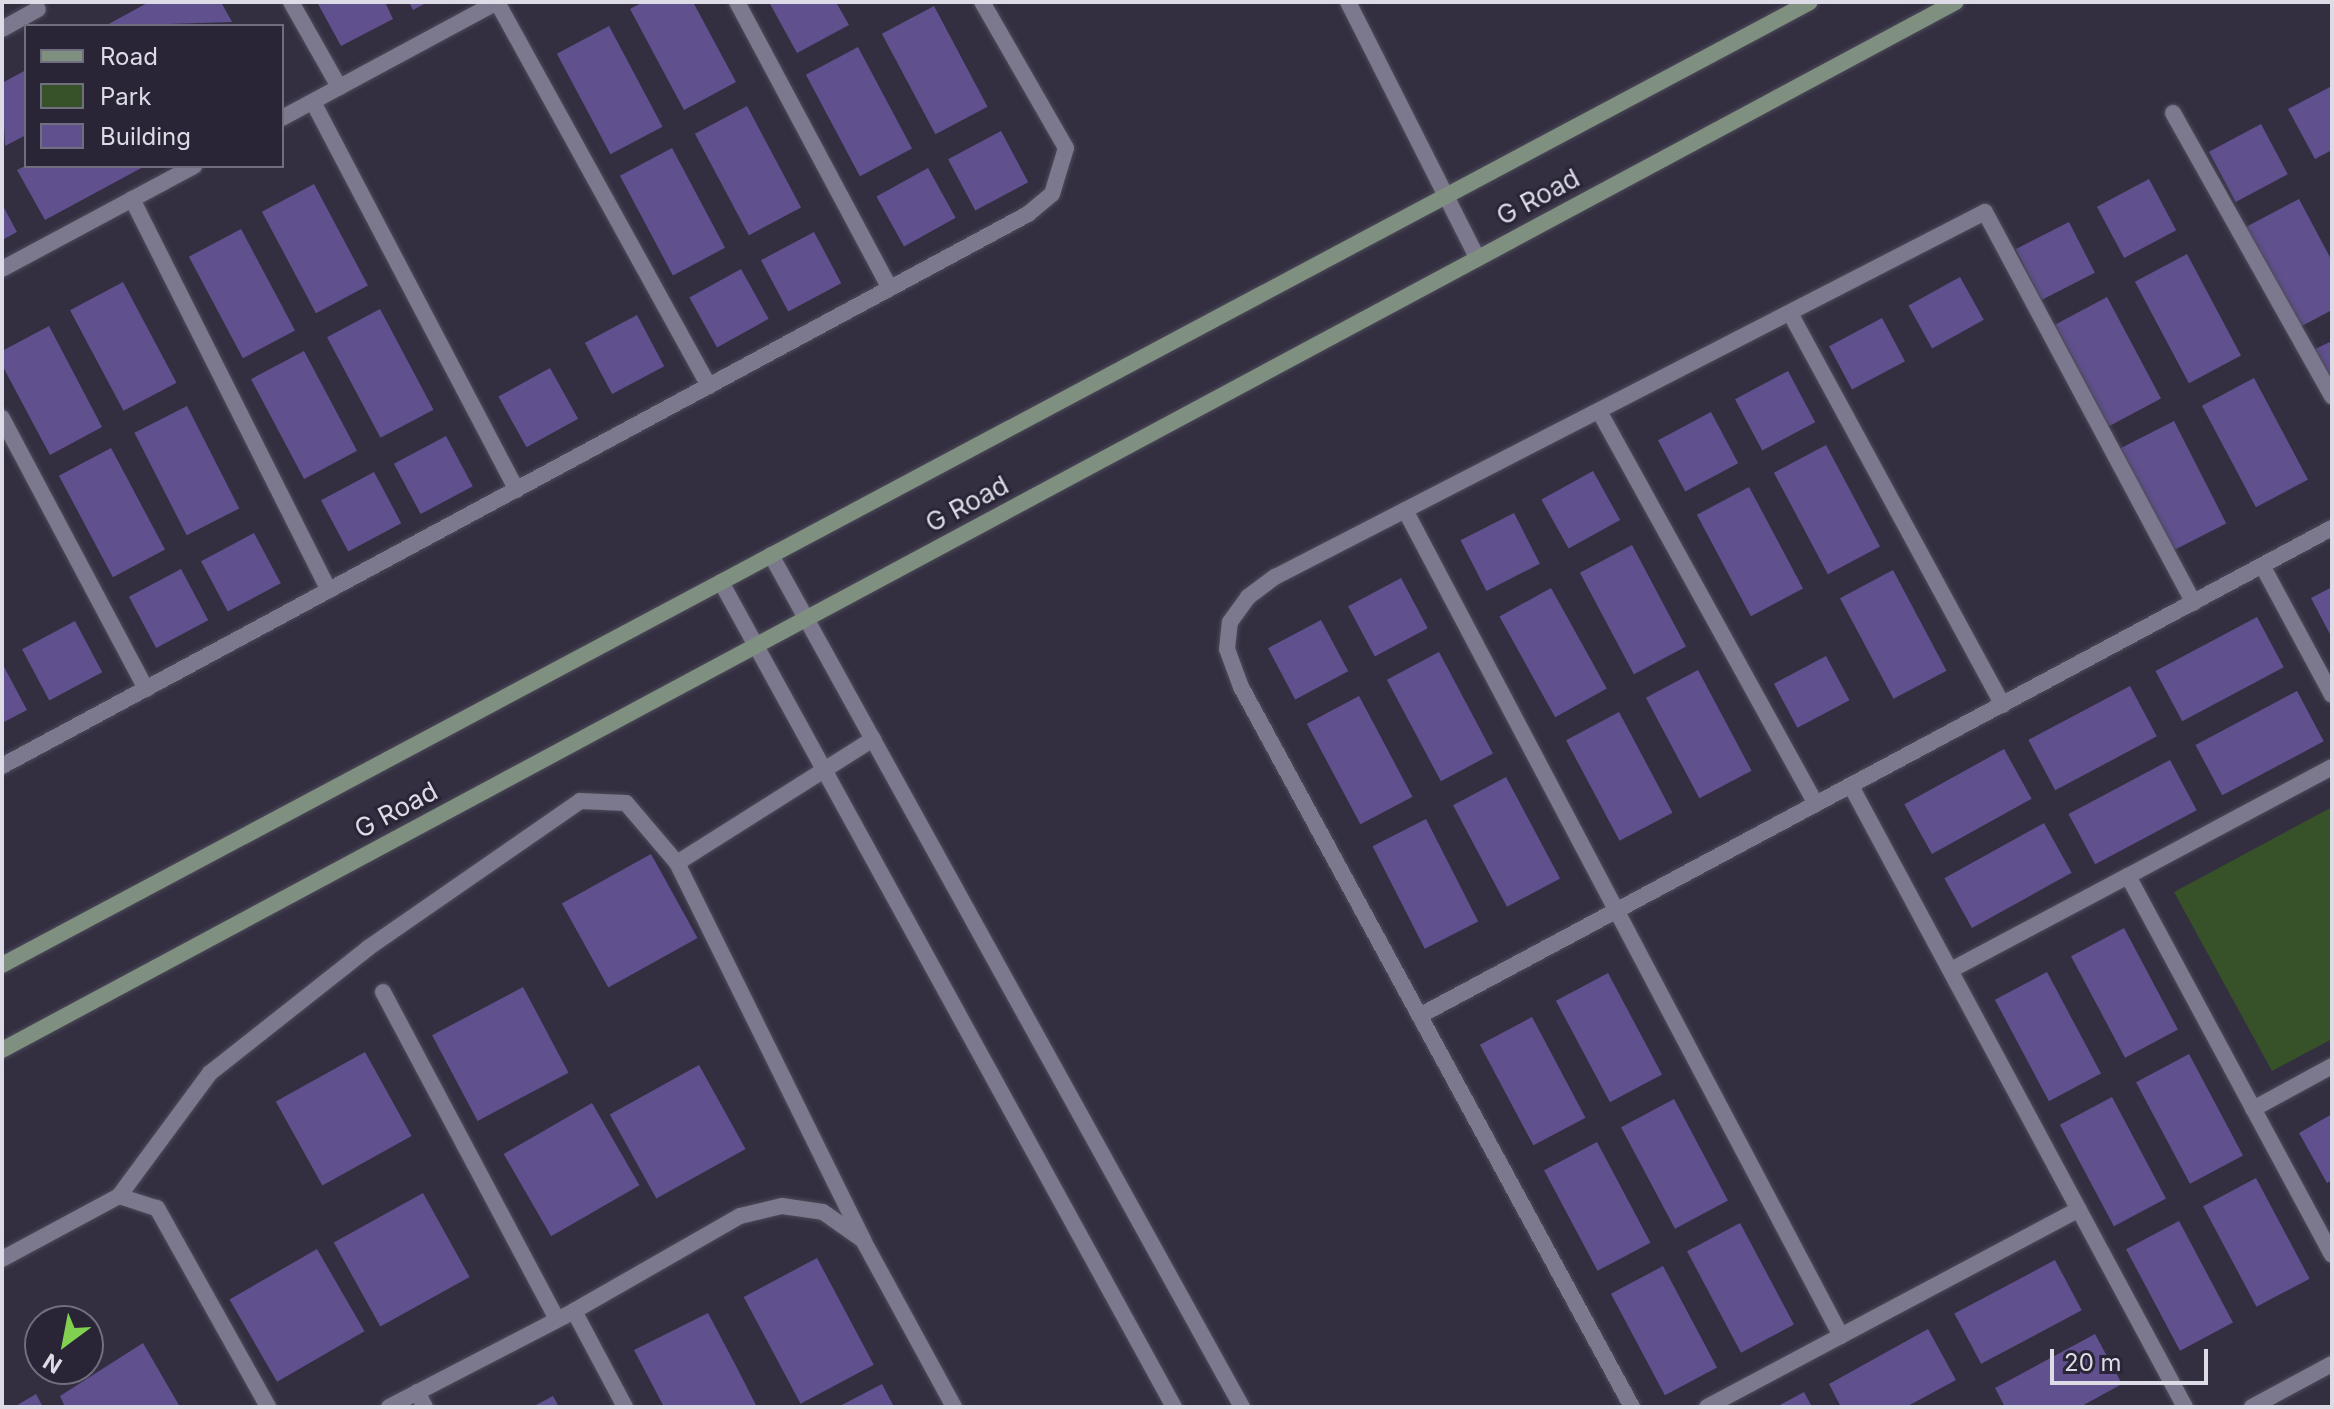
<!DOCTYPE html>
<style>
body{margin:0}
#map{position:relative;width:2334px;height:1409px;overflow:hidden;background:#332f41;font-family:Inter,sans-serif}
div>[style]{position:absolute}
.green>*{inset:0;background:#375228}
.building>*{inset:0;background:#60508e;transform-origin:0 0}
.roads{filter:drop-shadow(0 0 2px #4d4a59) drop-shadow(0 0 2px #4d4a59)}
.street>*{height:16px;margin:-8px;padding:0 8px;transform-origin:8px;border-radius:8px;background:#7c788d}
.secondary>*{height:16px;margin:-8px;padding:0 8px;transform-origin:8px;border-radius:8px;background:#7f9080}
span{translate:-50% -50%;white-space:nowrap;text-align:center;line-height:1.15;-webkit-text-stroke:6px #292537;paint-order:stroke}
.street-label{font-size:26px;color:#dddbe6}
.frame{position:absolute;inset:0;border:4px solid #dddbe6;pointer-events:none}
.legend{position:absolute;left:24px;top:24px;width:260px;height:144px;box-sizing:border-box;background:#292537;border:2px solid #716e7d;margin:0;padding:10px 14px;list-style:none;font-size:24px;color:#dddbe6}
.legend li{display:flex;align-items:center;gap:16px;height:40px}
.legend b{width:40px;border:2px solid #716e7d}
.north{position:absolute;left:24px;top:1305px;width:80px;height:80px;box-sizing:border-box;background:#292537;border:2px solid #716e7d;border-radius:50%;rotate:212deg;font-size:22px;font-weight:700;line-height:32px;text-align:center;color:#dddbe6}
.north::after{content:'';display:block;margin:auto;width:28px;height:36px;background:#81d050;clip-path:polygon(50% 0,100% 100%,50% 72%,0 100%)}
.scale{position:absolute;left:2050px;top:1349px;width:158px;height:36px;box-sizing:border-box;border:4px solid #dddbe6;border-top:0;padding-left:10px;font-size:24px;line-height:28px;white-space:nowrap;color:#dddbe6;-webkit-text-stroke:6px #292537;paint-order:stroke}
</style>
<div id="map">
<div class="green">
<div style="clip-path:polygon(2332px 807px,2332px 1039px,2272px 1071px,2174px 892px)"></div>
</div>
<div class="building">
<div style="clip-path:polygon(149px 2px,221px 2px,232px 22px,105px 26px)"></div>
<div style="clip-path:polygon(317px 2px,385px 2px,393px 19px,341px 46px)"></div>
<div style="clip-path:polygon(409px 2px,428px 2px,413px 10px)"></div>
<div style="clip-path:polygon(643px 2px,693px 2px,736px 82px,684px 110px,630px 9px)"></div>
<div style="clip-path:polygon(769px 2px,836px 2px,849px 25px,797px 53px)"></div>
<div style="left:934px;top:6px;width:114px;height:59px;rotate:62deg"></div>
<div style="left:609px;top:26px;width:114px;height:59px;rotate:62deg"></div>
<div style="left:858px;top:47px;width:115px;height:59px;rotate:62deg"></div>
<div style="clip-path:polygon(26px 70px,26px 135px,5px 146px,2px 83px)"></div>
<div style="clip-path:polygon(2332px 86px,2332px 150px,2315px 159px,2288px 109px)"></div>
<div style="left:747px;top:106px;width:115px;height:59px;rotate:62deg"></div>
<div style="left:2261px;top:124px;width:57px;height:59px;rotate:62deg"></div>
<div style="left:1001px;top:131px;width:58px;height:60px;rotate:62deg"></div>
<div style="left:672px;top:148px;width:113px;height:59px;rotate:62deg"></div>
<div style="clip-path:polygon(25px 166px,145px 166px,45px 220px,17px 170px)"></div>
<div style="left:928px;top:168px;width:57px;height:59px;rotate:61deg"></div>
<div style="left:2149px;top:179px;width:58px;height:59px;rotate:62deg"></div>
<div style="left:314px;top:184px;width:115px;height:59px;rotate:62deg"></div>
<div style="clip-path:polygon(2299px 199px,2332px 261px,2332px 310px,2300px 327px,2246px 227px)"></div>
<div style="clip-path:polygon(2px 204px,17px 232px,2px 240px)"></div>
<div style="left:2069px;top:222px;width:57px;height:60px;rotate:63deg"></div>
<div style="left:241px;top:229px;width:115px;height:59px;rotate:62deg"></div>
<div style="left:814px;top:232px;width:58px;height:60px;rotate:62deg"></div>
<div style="left:2187px;top:254px;width:115px;height:59px;rotate:62deg"></div>
<div style="left:741px;top:269px;width:57px;height:59px;rotate:61deg"></div>
<div style="left:1960px;top:277px;width:49px;height:59px;rotate:61deg"></div>
<div style="left:123px;top:282px;width:114px;height:60px;rotate:62deg"></div>
<div style="left:2107px;top:297px;width:115px;height:59px;rotate:62deg"></div>
<div style="left:380px;top:309px;width:114px;height:60px;rotate:62deg"></div>
<div style="left:637px;top:315px;width:58px;height:59px;rotate:62deg"></div>
<div style="left:1882px;top:318px;width:49px;height:60px;rotate:62deg"></div>
<div style="clip-path:polygon(49px 326px,102px 427px,50px 455px,2px 365px,2px 351px)"></div>
<div style="clip-path:polygon(2332px 341px,2332px 386px,2313px 350px)"></div>
<div style="left:304px;top:351px;width:113px;height:60px;rotate:62deg"></div>
<div style="left:550px;top:368px;width:58px;height:59px;rotate:61deg"></div>
<div style="left:1788px;top:371px;width:58px;height:60px;rotate:62deg"></div>
<div style="left:2254px;top:378px;width:115px;height:59px;rotate:62deg"></div>
<div style="left:187px;top:406px;width:115px;height:59px;rotate:63deg"></div>
<div style="left:1711px;top:412px;width:58px;height:60px;rotate:62deg"></div>
<div style="left:2174px;top:421px;width:115px;height:60px;rotate:63deg"></div>
<div style="left:446px;top:436px;width:57px;height:59px;rotate:62deg"></div>
<div style="left:1826px;top:445px;width:115px;height:59px;rotate:62deg"></div>
<div style="left:111px;top:448px;width:115px;height:59px;rotate:62deg"></div>
<div style="left:1593px;top:471px;width:56px;height:59px;rotate:61deg"></div>
<div style="left:374px;top:472px;width:58px;height:60px;rotate:62deg"></div>
<div style="left:1749px;top:487px;width:115px;height:59px;rotate:62deg"></div>
<div style="left:1514px;top:513px;width:57px;height:60px;rotate:63deg"></div>
<div style="left:254px;top:533px;width:57px;height:60px;rotate:62deg"></div>
<div style="left:1632px;top:545px;width:115px;height:59px;rotate:62deg"></div>
<div style="left:181px;top:569px;width:58px;height:59px;rotate:62deg"></div>
<div style="left:1893px;top:570px;width:114px;height:60px;rotate:62deg"></div>
<div style="left:1401px;top:578px;width:57px;height:60px;rotate:62deg"></div>
<div style="clip-path:polygon(2332px 587px,2332px 638px,2311px 598px)"></div>
<div style="left:1551px;top:588px;width:115px;height:59px;rotate:61deg"></div>
<div style="left:2257px;top:617px;width:57px;height:115px;rotate:62deg"></div>
<div style="left:1321px;top:620px;width:58px;height:60px;rotate:62deg"></div>
<div style="left:75px;top:621px;width:58px;height:60px;rotate:62deg"></div>
<div style="left:1439px;top:652px;width:115px;height:59px;rotate:62deg"></div>
<div style="left:1826px;top:656px;width:50px;height:59px;rotate:62deg"></div>
<div style="clip-path:polygon(2px 663px,27px 710px,2px 723px)"></div>
<div style="left:1698px;top:670px;width:114px;height:59px;rotate:62deg"></div>
<div style="left:2130px;top:686px;width:57px;height:115px;rotate:62deg"></div>
<div style="left:2297px;top:691px;width:57px;height:115px;rotate:62deg"></div>
<div style="left:1359px;top:696px;width:114px;height:59px;rotate:62deg"></div>
<div style="left:1619px;top:712px;width:114px;height:60px;rotate:62deg"></div>
<div style="left:2004px;top:749px;width:57px;height:114px;rotate:61deg"></div>
<div style="left:2170px;top:760px;width:57px;height:115px;rotate:62deg"></div>
<div style="left:1506px;top:777px;width:115px;height:60px;rotate:62deg"></div>
<div style="left:1426px;top:819px;width:115px;height:60px;rotate:63deg"></div>
<div style="left:2044px;top:823px;width:57px;height:114px;rotate:61deg"></div>
<div style="left:651px;top:854px;width:96px;height:102px;rotate:61deg"></div>
<div style="left:2124px;top:928px;width:115px;height:60px;rotate:62deg"></div>
<div style="left:2047px;top:972px;width:115px;height:59px;rotate:62deg"></div>
<div style="left:1608px;top:973px;width:115px;height:59px;rotate:62deg"></div>
<div style="left:523px;top:987px;width:97px;height:103px;rotate:62deg"></div>
<div style="left:1532px;top:1017px;width:114px;height:59px;rotate:62deg"></div>
<div style="left:365px;top:1052px;width:96px;height:102px;rotate:61deg"></div>
<div style="left:2189px;top:1054px;width:115px;height:60px;rotate:62deg"></div>
<div style="left:699px;top:1065px;width:96px;height:102px;rotate:61deg"></div>
<div style="left:2112px;top:1097px;width:115px;height:59px;rotate:62deg"></div>
<div style="left:1674px;top:1099px;width:115px;height:60px;rotate:62deg"></div>
<div style="left:592px;top:1103px;width:95px;height:102px;rotate:60deg"></div>
<div style="clip-path:polygon(2332px 1114px,2332px 1180px,2327px 1183px,2299px 1133px)"></div>
<div style="left:1597px;top:1142px;width:114px;height:60px;rotate:62deg"></div>
<div style="left:2256px;top:1178px;width:114px;height:60px;rotate:62deg"></div>
<div style="left:423px;top:1193px;width:96px;height:102px;rotate:61deg"></div>
<div style="left:2179px;top:1221px;width:115px;height:60px;rotate:62deg"></div>
<div style="left:1740px;top:1223px;width:115px;height:60px;rotate:62deg"></div>
<div style="left:317px;top:1249px;width:95px;height:101px;rotate:60deg"></div>
<div style="left:817px;top:1258px;width:121px;height:83px;rotate:62deg"></div>
<div style="left:2055px;top:1260px;width:57px;height:114px;rotate:62deg"></div>
<div style="left:1663px;top:1266px;width:115px;height:59px;rotate:62deg"></div>
<div style="clip-path:polygon(708px 1313px,736px 1366px,757px 1407px,664px 1407px,634px 1350px)"></div>
<div style="clip-path:polygon(1928px 1329px,1956px 1380px,1906px 1407px,1841px 1407px,1829px 1384px)"></div>
<div style="clip-path:polygon(2095px 1334px,2122px 1384px,2080px 1407px,2005px 1407px,1995px 1388px)"></div>
<div style="clip-path:polygon(143px 1343px,180px 1407px,65px 1407px,60px 1396px)"></div>
<div style="clip-path:polygon(882px 1384px,894px 1407px,838px 1407px)"></div>
<div style="clip-path:polygon(1804px 1392px,1812px 1407px,1776px 1407px)"></div>
<div style="clip-path:polygon(36px 1394px,43px 1407px,14px 1407px)"></div>
<div style="clip-path:polygon(553px 1396px,559px 1407px,532px 1407px)"></div>
</div>
<div class="roads">
<div class="street">
<div style="left:291px;top:2px;width:98px;rotate:60.5deg"></div>
<div style="left:737px;top:2px;width:324px;rotate:61.9deg"></div>
<div style="left:1348px;top:2px;width:286px;rotate:63.2deg"></div>
<div style="left:2px;top:29px;width:41px;rotate:-29.1deg"></div>
<div style="left:313px;top:102px;width:438px;rotate:62.3deg"></div>
<div style="left:2173px;top:113px;width:325px;rotate:60.7deg"></div>
<div style="left:282px;top:118px;width:244px;rotate:-28.3deg"></div>
<div style="left:497px;top:2px;width:439px;rotate:61.1deg"></div>
<div style="left:132px;top:199px;width:438px;rotate:63.3deg"></div>
<div style="left:2px;top:269px;width:218px;rotate:-28.2deg"></div>
<div style="left:1790px;top:313px;width:446px;rotate:61.5deg"></div>
<div style="left:1599px;top:411px;width:449px;rotate:61.1deg"></div>
<div style="left:2px;top:418px;width:307px;rotate:62deg"></div>
<div style="left:1405px;top:510px;width:934px;rotate:62.17deg"></div>
<div style="left:771px;top:555px;width:974px;rotate:61.07deg"></div>
<div style="left:2263px;top:567px;width:145px;rotate:61.7deg"></div>
<div style="left:721px;top:582px;width:941px;rotate:61.23deg"></div>
<div style="left:2px;top:766px;width:1165px;rotate:-28.28deg"></div>
<div style="left:1028px;top:214px;width:31px;rotate:-40deg"></div>
<div style="left:1052px;top:194px;width:48px;rotate:-73.1deg"></div>
<div style="left:1066px;top:148px;width:168px;rotate:-119.9deg"></div>
<div style="left:1851px;top:786px;width:705px;rotate:61.73deg"></div>
<div style="left:677px;top:863px;width:232px;rotate:-32.3deg"></div>
<div style="left:2128px;top:876px;width:231px;rotate:-28.1deg"></div>
<div style="left:1951px;top:970px;width:200px;rotate:-28deg"></div>
<div style="left:2128px;top:876px;width:430px;rotate:61.7deg"></div>
<div style="left:383px;top:992px;width:368px;rotate:62deg"></div>
<div style="left:1421px;top:1015px;width:1033px;rotate:-28.13deg"></div>
<div style="left:2253px;top:1109px;width:90px;rotate:-28.6deg"></div>
<div style="left:119px;top:1196px;width:153px;rotate:-53.5deg"></div>
<div style="left:210px;top:1073px;width:201px;rotate:-38.3deg"></div>
<div style="left:368px;top:948px;width:258px;rotate:-34.7deg"></div>
<div style="left:580px;top:801px;width:46px;rotate:2.5deg"></div>
<div style="left:626px;top:803px;width:79px;rotate:49.6deg"></div>
<div style="left:677px;top:863px;width:420px;rotate:63.7deg"></div>
<div style="left:2px;top:1259px;width:133px;rotate:-28.3deg"></div>
<div style="left:119px;top:1196px;width:40px;rotate:18deg"></div>
<div style="left:157px;top:1208px;width:228px;rotate:60.8deg"></div>
<div style="left:574px;top:1311px;width:109px;rotate:62deg"></div>
<div style="left:417px;top:1392px;width:17px;rotate:62deg"></div>
<div style="left:389px;top:1407px;width:208px;rotate:-27.4deg"></div>
<div style="left:574px;top:1311px;width:191px;rotate:-29.8deg"></div>
<div style="left:740px;top:1216px;width:43px;rotate:-13.4deg"></div>
<div style="left:782px;top:1206px;width:41px;rotate:8.3deg"></div>
<div style="left:823px;top:1212px;width:49px;rotate:35deg"></div>
<div style="left:863px;top:1240px;width:190px;rotate:61.4deg"></div>
<div style="left:1632px;top:1407px;width:819px;rotate:-118.5deg"></div>
<div style="left:1241px;top:687px;width:40px;rotate:-110.2deg"></div>
<div style="left:1227px;top:649px;width:27px;rotate:-84deg"></div>
<div style="left:1230px;top:622px;width:31px;rotate:-54deg"></div>
<div style="left:1248px;top:597px;width:34px;rotate:-37deg"></div>
<div style="left:1275px;top:577px;width:798px;rotate:-27.21deg"></div>
<div style="left:1985px;top:212px;width:443px;rotate:61.9deg"></div>
<div style="left:1707px;top:1407px;width:421px;rotate:-28deg"></div>
<div style="left:2252px;top:1407px;width:91px;rotate:-28.3deg"></div>
</div>
<div class="secondary">
<div style="left:2px;top:965px;width:2048px;rotate:-28.04deg"></div>
<div style="left:2px;top:1050px;width:2217px;rotate:-28.21deg"></div>
</div>
</div>
<div class="street-label">
<span style="left:1538px;top:197px;rotate:-28deg">G Road</span>
<span style="left:967px;top:504px;rotate:-28deg">G Road</span>
<span style="left:396px;top:810px;rotate:-28deg">G Road</span>
</div>
<div class="frame"></div>
<ul class="legend">
<li><b style="height:10px;background:#7f9080"></b>Road</li>
<li><b style="height:22px;background:#375228"></b>Park</li>
<li><b style="height:22px;background:#60508e"></b>Building</li>
</ul>
<div class="north">N</div>
<div class="scale">20 m</div>
</div>
